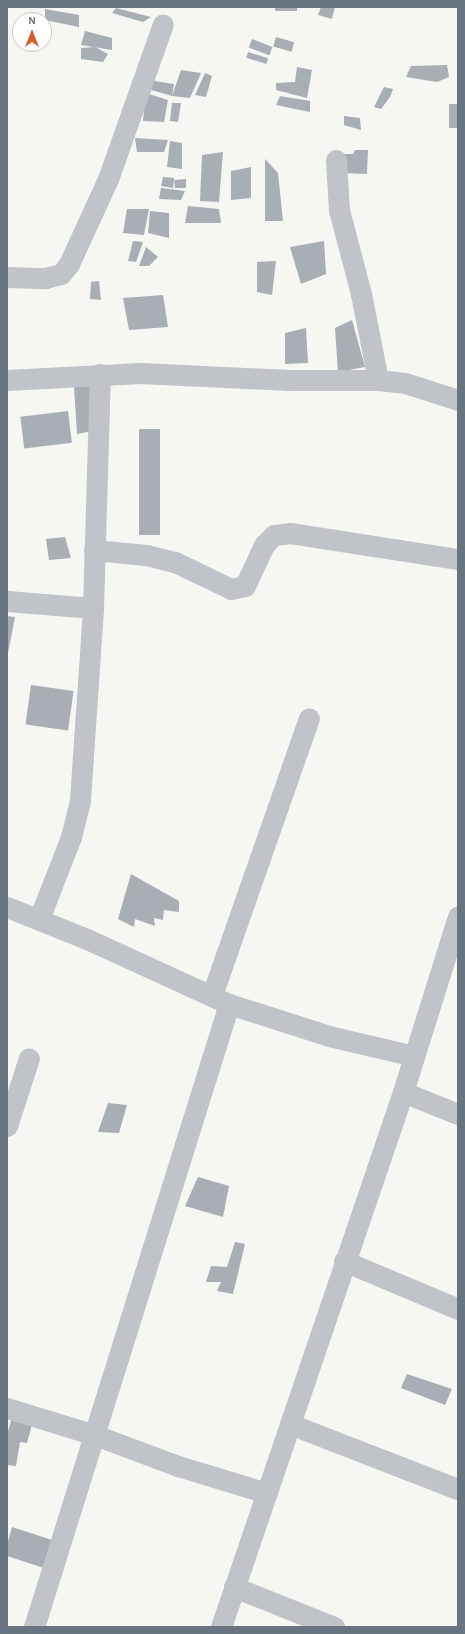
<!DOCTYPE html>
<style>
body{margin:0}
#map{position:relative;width:465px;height:1634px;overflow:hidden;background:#f6f6f3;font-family:"Alegreya Sans",sans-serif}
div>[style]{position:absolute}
.building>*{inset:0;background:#a8aeb3;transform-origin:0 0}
.minor>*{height:21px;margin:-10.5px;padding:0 10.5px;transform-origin:10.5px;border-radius:10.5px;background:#c0c3c7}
span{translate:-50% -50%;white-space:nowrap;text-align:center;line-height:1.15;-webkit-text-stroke:4px #fff;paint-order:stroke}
.frame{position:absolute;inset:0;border:8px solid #687581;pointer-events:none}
.north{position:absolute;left:12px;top:12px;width:40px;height:40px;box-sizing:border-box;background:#fff;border:1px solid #c3c8cd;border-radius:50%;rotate:0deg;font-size:11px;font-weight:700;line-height:16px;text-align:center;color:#687581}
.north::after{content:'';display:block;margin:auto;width:14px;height:18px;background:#d35e36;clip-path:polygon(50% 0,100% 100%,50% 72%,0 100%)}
</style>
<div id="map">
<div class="building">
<div style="left:275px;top:7px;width:22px;height:4px"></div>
<div style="clip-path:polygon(321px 7px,335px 7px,332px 19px,318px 15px)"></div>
<div style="clip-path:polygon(116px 8px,151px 17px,143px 22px,112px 13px)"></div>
<div style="clip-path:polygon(45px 9px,79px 15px,79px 27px,45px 20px)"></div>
<div style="clip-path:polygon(85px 31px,112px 38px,112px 50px,81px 45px)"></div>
<div style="left:276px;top:37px;width:19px;height:10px;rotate:16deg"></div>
<div style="left:252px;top:39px;width:22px;height:9px;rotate:21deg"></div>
<div style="clip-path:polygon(95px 47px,108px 54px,103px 62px,81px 59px,81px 48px)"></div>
<div style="left:248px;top:52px;width:21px;height:6px;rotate:17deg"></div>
<div style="clip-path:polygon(447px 65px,449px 77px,437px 82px,406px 77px,411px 66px)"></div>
<div style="clip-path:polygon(297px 67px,312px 70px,307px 98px,276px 90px,276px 83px,295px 82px)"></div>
<div style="clip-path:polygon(181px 70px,201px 73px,190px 98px,172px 96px)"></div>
<div style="clip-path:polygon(205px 73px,212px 76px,206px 97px,195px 95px)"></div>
<div style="clip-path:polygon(154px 81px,174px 84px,172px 96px,148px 89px)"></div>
<div style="clip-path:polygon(384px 87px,393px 89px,390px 97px,381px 109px,374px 107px)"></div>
<div style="clip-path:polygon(146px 93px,168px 100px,164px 122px,143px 121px)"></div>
<div style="clip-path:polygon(280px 96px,310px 101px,310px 112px,276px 105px)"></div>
<div style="clip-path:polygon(172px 103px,181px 103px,178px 122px,170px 121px)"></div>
<div style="left:449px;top:104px;width:9px;height:24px"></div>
<div style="clip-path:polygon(344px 116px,360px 118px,361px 130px,344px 125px)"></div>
<div style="clip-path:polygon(135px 138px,168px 140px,164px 152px,137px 152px)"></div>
<div style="clip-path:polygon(170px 141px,182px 143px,182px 169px,167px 167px)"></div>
<div style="clip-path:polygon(355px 150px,368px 150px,367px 174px,343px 173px,343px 154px,353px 154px)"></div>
<div style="clip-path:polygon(223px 152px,219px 202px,200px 201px,202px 155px)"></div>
<div style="clip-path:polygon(265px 159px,278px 173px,283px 221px,265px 221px)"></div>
<div style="clip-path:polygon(251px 167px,251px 198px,231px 200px,231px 171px)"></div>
<div style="clip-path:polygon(163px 177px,174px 178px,174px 180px,186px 179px,186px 188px,175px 188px,174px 180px,173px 188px,161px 186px)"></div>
<div style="clip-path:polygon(161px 188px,185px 191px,181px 200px,159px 199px)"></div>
<div style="clip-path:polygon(188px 206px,219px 209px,221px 223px,185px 223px)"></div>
<div style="clip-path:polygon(127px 209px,149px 209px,144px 235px,123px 233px)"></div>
<div style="clip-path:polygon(150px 211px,169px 213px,169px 238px,148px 233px)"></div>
<div style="clip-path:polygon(133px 241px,143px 242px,136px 262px,128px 261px)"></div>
<div style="clip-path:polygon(324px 241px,326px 274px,301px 284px,290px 247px)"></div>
<div style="clip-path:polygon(146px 247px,158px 257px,149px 266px,139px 266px)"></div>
<div style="clip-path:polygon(276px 261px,272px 295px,257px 292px,257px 262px)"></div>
<div style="clip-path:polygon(99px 281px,101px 300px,90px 299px,91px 282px)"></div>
<div style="clip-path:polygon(163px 295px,168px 327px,129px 330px,123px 298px)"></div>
<div style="clip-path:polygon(352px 320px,365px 367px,338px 372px,335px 328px)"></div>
<div style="clip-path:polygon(306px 328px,308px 363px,285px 364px,285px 333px)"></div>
<div style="clip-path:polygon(93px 385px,92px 431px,77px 434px,74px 387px)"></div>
<div style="left:68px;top:411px;width:32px;height:48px;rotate:83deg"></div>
<div style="left:139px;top:429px;width:21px;height:106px"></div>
<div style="clip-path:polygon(65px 537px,71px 558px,49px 560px,46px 539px)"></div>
<div style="clip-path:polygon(7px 616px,15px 617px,8px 653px,7px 653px)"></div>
<div style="left:31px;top:685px;width:43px;height:40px;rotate:8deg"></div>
<div style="clip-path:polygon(131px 874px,179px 901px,179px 912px,164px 910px,163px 920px,154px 918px,155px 926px,135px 919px,134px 927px,118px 919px)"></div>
<div style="clip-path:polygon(108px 1103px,127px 1105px,119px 1133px,98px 1132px)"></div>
<div style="clip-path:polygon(198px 1177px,229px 1186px,223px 1217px,185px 1206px)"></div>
<div style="clip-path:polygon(235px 1242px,245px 1244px,233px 1294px,217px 1291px,221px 1282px,206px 1282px,211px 1266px,227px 1267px)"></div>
<div style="clip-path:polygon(407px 1374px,452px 1389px,445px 1405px,401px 1388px)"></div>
<div style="clip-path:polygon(14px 1410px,33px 1421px,27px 1443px,20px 1442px,16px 1466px,7px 1465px,7px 1435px)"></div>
<div style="clip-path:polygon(12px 1527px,52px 1540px,44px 1568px,7px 1556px,7px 1545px)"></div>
</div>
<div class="minor">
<div style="left:336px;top:160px;width:50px;rotate:86.6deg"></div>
<div style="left:339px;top:210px;width:87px;rotate:75.3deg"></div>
<div style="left:361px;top:294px;width:88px;rotate:78.8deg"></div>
<div style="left:7px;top:277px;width:38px;rotate:2deg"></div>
<div style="left:45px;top:278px;width:16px;rotate:-14deg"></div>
<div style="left:61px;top:274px;width:13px;rotate:-51deg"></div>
<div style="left:69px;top:264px;width:94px;rotate:-65.4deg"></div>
<div style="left:108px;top:179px;width:164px;rotate:-70.5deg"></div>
<div style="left:7px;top:380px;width:133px;rotate:-3deg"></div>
<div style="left:140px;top:373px;width:150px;rotate:2.7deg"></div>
<div style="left:290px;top:380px;width:88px"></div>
<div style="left:378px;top:380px;width:27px;rotate:6deg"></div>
<div style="left:405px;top:383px;width:56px;rotate:17.8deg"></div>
<div style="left:94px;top:550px;width:52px;rotate:5.5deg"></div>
<div style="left:146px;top:555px;width:30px;rotate:14deg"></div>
<div style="left:175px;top:562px;width:62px;rotate:25.7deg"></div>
<div style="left:231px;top:589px;width:14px;rotate:-12deg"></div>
<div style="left:245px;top:586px;width:45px;rotate:-65.1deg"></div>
<div style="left:264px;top:545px;width:14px;rotate:-45deg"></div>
<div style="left:274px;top:535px;width:16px;rotate:-7deg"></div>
<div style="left:290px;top:533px;width:170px;rotate:8.8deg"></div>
<div style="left:7px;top:601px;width:86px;rotate:4.7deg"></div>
<div style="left:7px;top:907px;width:86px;rotate:21.8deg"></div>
<div style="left:87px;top:939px;width:156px;rotate:24.6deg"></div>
<div style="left:229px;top:1004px;width:105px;rotate:17.7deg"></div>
<div style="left:329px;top:1036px;width:87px;rotate:13.2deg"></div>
<div style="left:39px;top:919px;width:88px;rotate:-68.7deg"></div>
<div style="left:71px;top:837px;width:38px;rotate:-76deg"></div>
<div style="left:80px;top:800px;width:192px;rotate:-86.1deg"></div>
<div style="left:93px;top:608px;width:234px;rotate:-88.3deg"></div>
<div style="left:212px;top:995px;width:293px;rotate:-70.7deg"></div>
<div style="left:403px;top:1092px;width:59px;rotate:21.8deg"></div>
<div style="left:7px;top:1126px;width:71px;rotate:-72.1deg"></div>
<div style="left:344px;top:1261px;width:124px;rotate:22.8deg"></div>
<div style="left:7px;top:1408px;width:92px;rotate:17.1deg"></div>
<div style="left:95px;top:1435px;width:89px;rotate:20.5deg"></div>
<div style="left:178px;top:1466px;width:93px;rotate:16.9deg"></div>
<div style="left:290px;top:1424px;width:180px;rotate:21.2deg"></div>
<div style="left:234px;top:1587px;width:108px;rotate:21.8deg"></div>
<div style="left:34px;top:1627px;width:653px;rotate:-72.62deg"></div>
<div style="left:221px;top:1627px;width:565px;rotate:-71.21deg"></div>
<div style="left:403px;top:1092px;width:184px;rotate:-72.6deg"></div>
</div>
<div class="frame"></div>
<div class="north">N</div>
</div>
